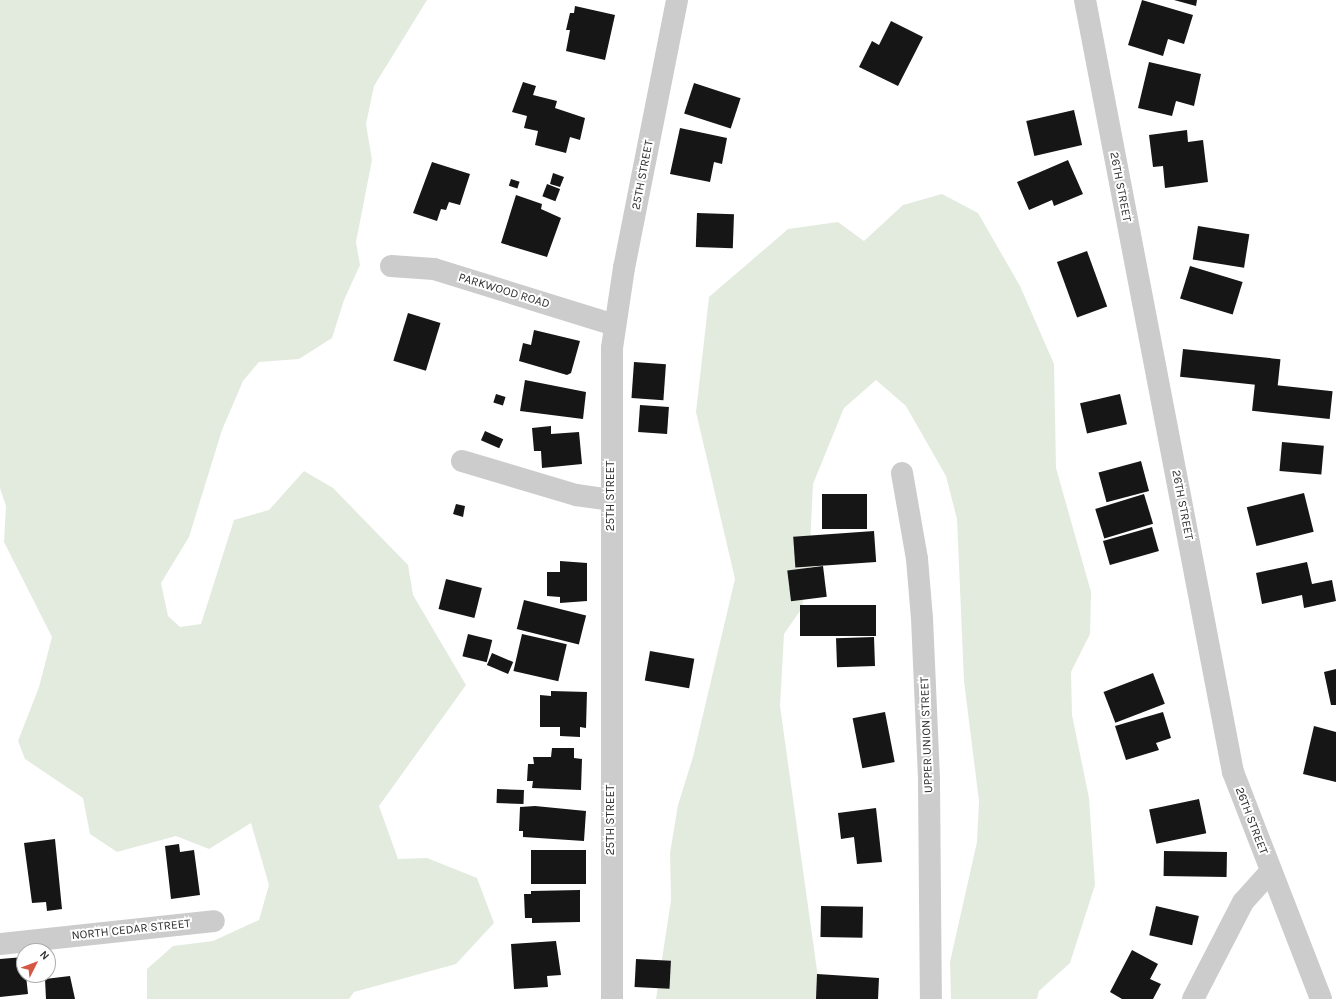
<!DOCTYPE html>
<style>
body{margin:0}
#map{position:relative;width:1336px;height:999px;overflow:hidden;background:#fff;font-family:Karla,sans-serif}
div>[style]{position:absolute}
.green>*{inset:0;background:#e3ebdf}
.building>*{inset:0;background:#161616;transform-origin:0 0}
.minor>*{height:22px;margin:-11px;padding:0 11px;transform-origin:11px;border-radius:11px;background:#ccc}
span{translate:-50% -50%;white-space:nowrap;text-align:center;line-height:1.15;-webkit-text-stroke:4px #fff;paint-order:stroke}
.street-label{font-size:12px;color:#2f2f2f}
.north{position:absolute;left:16px;top:943px;width:40px;height:40px;box-sizing:border-box;background:#fff;border:1px solid #acacac;border-radius:50%;rotate:48deg;font-size:11px;font-weight:700;line-height:16px;text-align:center;color:#2f2f2f}
.north::after{content:'';display:block;margin:auto;width:14px;height:18px;background:#d45844;clip-path:polygon(50% 0,100% 100%,50% 72%,0 100%)}
</style>
<div id="map">
<div class="green">
<div style="clip-path:polygon(0 0,427px 0,374px 86px,366px 124px,372px 160px,356px 242px,360px 265px,344px 300px,332px 338px,299px 359px,259px 362px,243px 381px,222px 430px,189px 537px,161px 583px,168px 616px,180px 627px,201px 624px,234px 520px,269px 510px,304px 471px,333px 488px,408px 565px,413px 595px,466px 685px,379px 806px,398px 859px,427px 858px,477px 878px,494px 923px,456px 964px,354px 992px,349px 999px,147px 999px,147px 969px,173px 946px,213px 941px,259px 920px,269px 885px,251px 823px,209px 849px,176px 836px,117px 852px,90px 834px,83px 798px,25px 759px,18px 741px,39px 687px,52px 637px,4px 542px,6px 506px,0 488px)"></div>
<div style="clip-path:polygon(942px 194px,978px 213px,1020px 286px,1054px 364px,1056px 468px,1091px 592px,1090px 634px,1071px 672px,1072px 715px,1089px 798px,1095px 885px,1070px 963px,1039px 991px,1037px 999px,951px 999px,950px 962px,977px 842px,979px 801px,964px 681px,957px 519px,946px 476px,906px 406px,876px 380px,844px 408px,813px 484px,809px 565px,802px 608px,784px 634px,780px 706px,821px 999px,656px 999px,671px 900px,670px 853px,678px 805px,693px 757px,735px 579px,696px 412px,709px 297px,788px 229px,838px 222px,864px 241px,903px 205px)"></div>
</div>
<div class="building">
<div style="clip-path:polygon(1142px 0,1193px 15px,1184px 44px,1168px 39px,1163px 56px,1128px 45px)"></div>
<div style="clip-path:polygon(1174px 0,1197px 0,1196px 6px)"></div>
<div style="clip-path:polygon(575px 6px,615px 15px,605px 60px,566px 51px,570px 30px,566px 30px,570px 13px,574px 13px)"></div>
<div style="clip-path:polygon(891px 21px,923px 37px,898px 86px,859px 67px,872px 41px,879px 45px)"></div>
<div style="clip-path:polygon(1149px 62px,1201px 74px,1194px 106px,1176px 101px,1172px 116px,1138px 108px)"></div>
<div style="clip-path:polygon(523px 82px,536px 86px,533px 95px,557px 101px,555px 108px,585px 118px,580px 140px,570px 137px,566px 153px,535px 145px,538px 131px,524px 128px,527px 116px,512px 112px)"></div>
<div style="left:694px;top:83px;width:49px;height:32px;rotate:18deg"></div>
<div style="left:1074px;top:110px;width:36px;height:49px;rotate:77deg"></div>
<div style="clip-path:polygon(680px 128px,727px 138px,722px 164px,714px 162px,710px 182px,670px 174px)"></div>
<div style="clip-path:polygon(1187px 130px,1188px 142px,1203px 140px,1208px 182px,1165px 188px,1163px 166px,1153px 167px,1149px 135px)"></div>
<div style="clip-path:polygon(1068px 160px,1083px 194px,1054px 206px,1052px 200px,1029px 210px,1017px 182px)"></div>
<div style="clip-path:polygon(432px 162px,470px 174px,460px 205px,449px 202px,446px 210px,441px 209px,437px 221px,413px 213px)"></div>
<div style="clip-path:polygon(553px 173px,564px 177px,560px 187px,550px 184px)"></div>
<div style="left:511px;top:179px;width:9px;height:7px;rotate:18deg"></div>
<div style="left:547px;top:184px;width:14px;height:13px;rotate:21deg"></div>
<div style="clip-path:polygon(516px 195px,542px 204px,541px 209px,561px 218px,547px 257px,501px 243px)"></div>
<div style="left:697px;top:213px;width:37px;height:34px;rotate:2deg"></div>
<div style="left:1198px;top:226px;width:52px;height:34px;rotate:9deg"></div>
<div style="left:1087px;top:251px;width:59px;height:32px;rotate:70deg"></div>
<div style="left:1190px;top:266px;width:55px;height:34px;rotate:17deg"></div>
<div style="left:408px;top:313px;width:34px;height:50px;rotate:17deg"></div>
<div style="clip-path:polygon(534px 330px,580px 341px,571px 373px,567px 375px,519px 361px,523px 343px,531px 345px)"></div>
<div style="left:1183px;top:349px;width:98px;height:28px;rotate:6deg"></div>
<div style="left:634px;top:362px;width:32px;height:36px;rotate:4deg"></div>
<div style="clip-path:polygon(525px 380px,586px 392px,583px 419px,520px 411px)"></div>
<div style="left:1255px;top:383px;width:78px;height:28px;rotate:6deg"></div>
<div style="left:496px;top:394px;width:10px;height:9px;rotate:17deg"></div>
<div style="left:1120px;top:394px;width:31px;height:41px;rotate:77deg"></div>
<div style="left:640px;top:405px;width:29px;height:27px;rotate:4deg"></div>
<div style="clip-path:polygon(551px 426px,551px 434px,579px 432px,582px 464px,542px 468px,541px 451px,534px 451px,532px 428px)"></div>
<div style="left:485px;top:431px;width:20px;height:10px;rotate:24deg"></div>
<div style="left:1282px;top:442px;width:42px;height:29px;rotate:5deg"></div>
<div style="left:1141px;top:461px;width:31px;height:44px;rotate:75deg"></div>
<div style="left:1304px;top:493px;width:40px;height:59px;rotate:76deg"></div>
<div style="left:822px;top:494px;width:45px;height:35px"></div>
<div style="left:1144px;top:494px;width:31px;height:51px;rotate:73deg"></div>
<div style="clip-path:polygon(456px 504px,465px 506px,463px 517px,453px 514px)"></div>
<div style="left:1152px;top:527px;width:25px;height:51px;rotate:74deg"></div>
<div style="left:874px;top:531px;width:31px;height:81px;rotate:86deg"></div>
<div style="clip-path:polygon(560px 561px,587px 563px,587px 601px,560px 603px,560px 597px,547px 596px,547px 572px,560px 572px)"></div>
<div style="clip-path:polygon(1307px 562px,1312px 584px,1332px 580px,1336px 601px,1304px 608px,1302px 595px,1262px 604px,1256px 573px)"></div>
<div style="left:823px;top:566px;width:31px;height:36px;rotate:83deg"></div>
<div style="left:446px;top:579px;width:37px;height:31px;rotate:14deg"></div>
<div style="left:524px;top:600px;width:64px;height:30px;rotate:14deg"></div>
<div style="left:800px;top:605px;width:76px;height:31px"></div>
<div style="left:468px;top:634px;width:25px;height:23px;rotate:14deg"></div>
<div style="left:522px;top:634px;width:46px;height:38px;rotate:13deg"></div>
<div style="left:874px;top:637px;width:29px;height:38px;rotate:88deg"></div>
<div style="left:650px;top:651px;width:45px;height:30px;rotate:10deg"></div>
<div style="left:492px;top:653px;width:23px;height:13px;rotate:23deg"></div>
<div style="clip-path:polygon(1336px 669px,1336px 705px,1331px 705px,1324px 672px)"></div>
<div style="left:1153px;top:673px;width:33px;height:53px;rotate:69deg"></div>
<div style="clip-path:polygon(551px 691px,587px 692px,586px 728px,580px 727px,580px 737px,560px 736px,560px 727px,540px 727px,540px 695px,551px 696px)"></div>
<div style="left:885px;top:712px;width:51px;height:33px;rotate:79deg"></div>
<div style="clip-path:polygon(1163px 712px,1171px 738px,1156px 743px,1159px 750px,1126px 760px,1115px 726px)"></div>
<div style="clip-path:polygon(1314px 726px,1336px 732px,1336px 782px,1303px 774px)"></div>
<div style="clip-path:polygon(552px 748px,574px 748px,574px 758px,582px 759px,581px 790px,532px 788px,533px 781px,527px 781px,528px 764px,534px 764px,533px 757px,551px 757px)"></div>
<div style="left:497px;top:789px;width:27px;height:14px;rotate:2deg"></div>
<div style="left:1199px;top:799px;width:35px;height:51px;rotate:78deg"></div>
<div style="clip-path:polygon(535px 806px,586px 811px,584px 841px,523px 837px,523px 831px,519px 831px,520px 807px)"></div>
<div style="clip-path:polygon(876px 808px,882px 862px,857px 864px,854px 837px,841px 839px,838px 813px)"></div>
<div style="clip-path:polygon(55px 839px,62px 909px,47px 911px,46px 902px,32px 903px,24px 843px)"></div>
<div style="clip-path:polygon(179px 844px,180px 852px,194px 850px,200px 895px,171px 899px,165px 846px)"></div>
<div style="left:531px;top:850px;width:55px;height:34px"></div>
<div style="left:1164px;top:851px;width:63px;height:25px;rotate:1deg"></div>
<div style="clip-path:polygon(580px 890px,580px 922px,532px 923px,532px 918px,525px 918px,524px 894px,531px 894px,531px 891px)"></div>
<div style="left:821px;top:906px;width:42px;height:31px;rotate:1deg"></div>
<div style="left:1156px;top:906px;width:44px;height:30px;rotate:13deg"></div>
<div style="clip-path:polygon(556px 941px,561px 975px,547px 976px,548px 987px,514px 989px,511px 944px)"></div>
<div style="clip-path:polygon(1132px 950px,1158px 964px,1150px 979px,1161px 984px,1153px 999px,1122px 999px,1110px 992px)"></div>
<div style="clip-path:polygon(24px 957px,28px 994px,0 997px,0 959px)"></div>
<div style="left:636px;top:959px;width:35px;height:28px;rotate:3deg"></div>
<div style="clip-path:polygon(817px 974px,879px 978px,878px 999px,816px 999px)"></div>
<div style="clip-path:polygon(70px 976px,75px 999px,46px 999px,45px 979px)"></div>
</div>
<div class="minor">
<div style="left:1085px;top:0;width:786px;rotate:79.15deg"></div>
<div style="left:1233px;top:772px;width:243px;rotate:68.8deg"></div>
<div style="left:391px;top:266px;width:43px;rotate:4deg"></div>
<div style="left:434px;top:269px;width:189px;rotate:17.2deg"></div>
<div style="left:462px;top:461px;width:119px;rotate:16.6deg"></div>
<div style="left:576px;top:495px;width:35px;rotate:8deg"></div>
<div style="left:902px;top:473px;width:87px;rotate:80.1deg"></div>
<div style="left:917px;top:559px;width:59px;rotate:85.2deg"></div>
<div style="left:922px;top:618px;width:163px;rotate:87.5deg"></div>
<div style="left:929px;top:781px;width:218px;rotate:89.5deg"></div>
<div style="left:0;top:944px;width:215px;rotate:-6.1deg"></div>
<div style="left:612px;top:999px;width:651px;rotate:-90deg"></div>
<div style="left:612px;top:348px;width:81px;rotate:-81.5deg"></div>
<div style="left:624px;top:268px;width:273px;rotate:-78.8deg"></div>
<div style="left:1193px;top:999px;width:109px;rotate:-62.7deg"></div>
<div style="left:1243px;top:902px;width:40px;rotate:-48deg"></div>
</div>
<div class="street-label">
<span style="left:643px;top:175px;rotate:-79deg">25TH STREET</span>
<span style="left:1120px;top:187px;rotate:79deg">26TH STREET</span>
<span style="left:504px;top:291px;rotate:17deg">PARKWOOD ROAD</span>
<span style="left:611px;top:496px;rotate:-90deg">25TH STREET</span>
<span style="left:1182px;top:505px;rotate:79deg">26TH STREET</span>
<span style="left:927px;top:735px;rotate:-92deg">UPPER UNION STREET</span>
<span style="left:611px;top:820px;rotate:-90deg">25TH STREET</span>
<span style="left:1251px;top:821px;rotate:69deg">26TH STREET</span>
<span style="left:131px;top:930px;rotate:-6deg">NORTH CEDAR STREET</span>
</div>
<div class="north">N</div>
</div>
